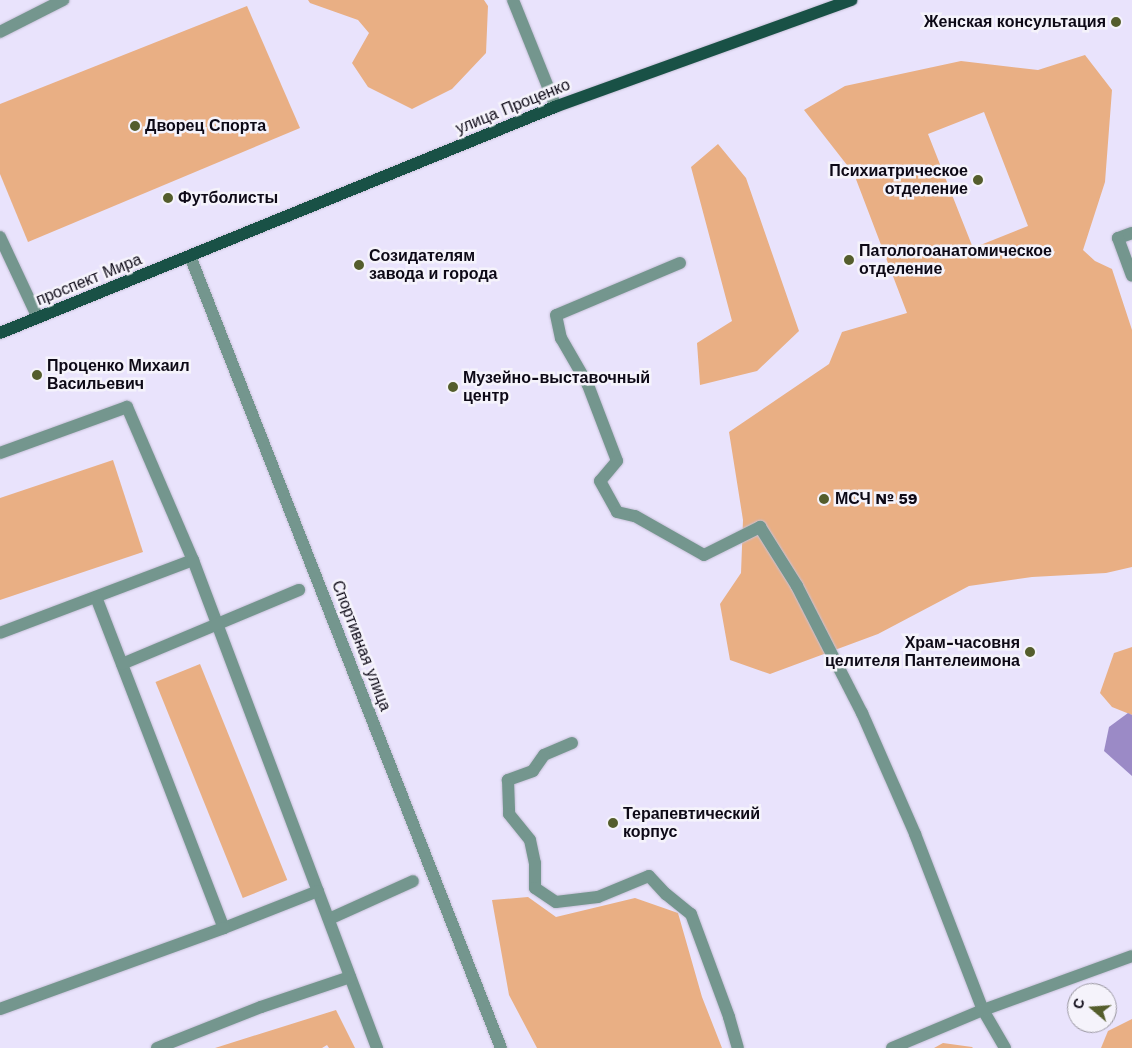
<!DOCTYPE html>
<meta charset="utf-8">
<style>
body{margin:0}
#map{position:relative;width:1132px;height:1048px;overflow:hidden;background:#e9e3fc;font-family:"Work Sans",sans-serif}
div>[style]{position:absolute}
.green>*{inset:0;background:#e9af84;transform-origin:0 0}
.water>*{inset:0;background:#9b8ac6}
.roads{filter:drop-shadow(0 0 1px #c6c0d7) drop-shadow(0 0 1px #c6c0d7)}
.minor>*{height:12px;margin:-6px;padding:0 6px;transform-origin:6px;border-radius:6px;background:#74968e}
.major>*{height:12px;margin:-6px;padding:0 6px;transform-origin:6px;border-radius:6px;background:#195146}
.dots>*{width:14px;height:14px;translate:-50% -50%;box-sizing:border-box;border:2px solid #f5f3fb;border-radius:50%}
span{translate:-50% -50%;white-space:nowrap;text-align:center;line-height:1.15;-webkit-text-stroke:5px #f5f3fb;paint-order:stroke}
.poi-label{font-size:16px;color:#0d0916;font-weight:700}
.right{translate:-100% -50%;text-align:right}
.left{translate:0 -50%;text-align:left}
.street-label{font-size:16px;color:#0d0916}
.north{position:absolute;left:1067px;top:983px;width:50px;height:50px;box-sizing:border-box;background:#f5f3fb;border:1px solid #98959f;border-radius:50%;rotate:288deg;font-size:14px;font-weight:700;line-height:20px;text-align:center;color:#0d0916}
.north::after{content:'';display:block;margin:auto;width:18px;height:22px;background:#545d2c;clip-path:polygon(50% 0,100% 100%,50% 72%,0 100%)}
</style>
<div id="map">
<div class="green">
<div style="clip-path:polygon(308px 0,484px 0,488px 6px,486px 53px,452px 89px,412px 109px,368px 87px,352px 63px,369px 33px,358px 20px,310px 3px)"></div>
<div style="clip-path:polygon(247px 6px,300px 128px,28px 242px,0 174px,0 104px)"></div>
<div style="clip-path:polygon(evenodd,1085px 55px,1112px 90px,1105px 182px,1083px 250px,1095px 261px,1112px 269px,1132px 330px,1132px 567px,1106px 573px,1032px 577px,969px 586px,878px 634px,770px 674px,730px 660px,720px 604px,741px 573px,743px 520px,729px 432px,829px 364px,842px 332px,907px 313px,854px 174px,804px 110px,845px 86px,961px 61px,1038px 70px,1085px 55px,984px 112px,1028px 226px,973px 248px,928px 134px,984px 112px)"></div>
<div style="clip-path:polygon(718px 144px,746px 178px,799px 331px,757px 371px,700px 385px,697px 343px,732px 321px,691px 167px)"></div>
<div style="clip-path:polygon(113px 460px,143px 552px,0 600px,0 498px)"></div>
<div style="clip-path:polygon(1132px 647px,1132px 715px,1112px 707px,1100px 693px,1114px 653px)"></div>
<div style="left:200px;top:664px;width:233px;height:48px;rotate:68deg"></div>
<div style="clip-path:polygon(528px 897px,556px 917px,635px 898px,678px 913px,702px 997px,722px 1048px,537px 1048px,509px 995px,492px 900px)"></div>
<div style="clip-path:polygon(336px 1010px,355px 1048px,329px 1048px,327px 1045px,322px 1048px,215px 1048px)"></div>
<div style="clip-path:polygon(1132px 1019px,1132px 1048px,1101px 1048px,1108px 1031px)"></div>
<div style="clip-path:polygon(943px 1043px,972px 1047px,973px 1048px,934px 1048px)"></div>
</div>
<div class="water">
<div style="clip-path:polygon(1128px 713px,1132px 715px,1132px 776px,1104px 751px,1109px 727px)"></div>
</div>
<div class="roads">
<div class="minor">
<div style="left:513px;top:0;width:115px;rotate:68.1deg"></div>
<div style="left:0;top:32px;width:71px;rotate:-26.9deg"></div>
<div style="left:1132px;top:233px;width:15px;rotate:160deg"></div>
<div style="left:1118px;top:238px;width:40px;rotate:69.8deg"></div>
<div style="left:0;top:237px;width:89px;rotate:64.9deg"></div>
<div style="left:190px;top:256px;width:851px;rotate:68.56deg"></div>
<div style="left:680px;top:263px;width:134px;rotate:157.2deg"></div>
<div style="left:556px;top:315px;width:24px;rotate:78deg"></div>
<div style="left:561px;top:338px;width:54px;rotate:60.1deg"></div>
<div style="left:588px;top:385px;width:81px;rotate:69.1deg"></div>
<div style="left:617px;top:461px;width:26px;rotate:130deg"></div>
<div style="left:600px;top:481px;width:35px;rotate:61deg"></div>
<div style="left:617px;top:512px;width:18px;rotate:13deg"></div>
<div style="left:635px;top:516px;width:79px;rotate:29.5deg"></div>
<div style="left:704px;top:555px;width:63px;rotate:-26.6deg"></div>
<div style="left:760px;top:527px;width:70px;rotate:57.9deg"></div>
<div style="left:797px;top:586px;width:143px;rotate:62.9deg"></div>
<div style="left:862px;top:713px;width:132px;rotate:66.3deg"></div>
<div style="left:915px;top:834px;width:189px;rotate:68.9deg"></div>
<div style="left:983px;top:1010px;width:44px;rotate:59.9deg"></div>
<div style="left:0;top:453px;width:135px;rotate:-19.9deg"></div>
<div style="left:127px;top:407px;width:167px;rotate:66.7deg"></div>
<div style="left:193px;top:560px;width:206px;rotate:159.3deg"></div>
<div style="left:193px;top:560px;width:522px;rotate:69.34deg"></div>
<div style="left:96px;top:597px;width:355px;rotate:68.9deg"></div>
<div style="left:224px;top:928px;width:101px;rotate:-21.5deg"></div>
<div style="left:122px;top:664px;width:192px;rotate:-22.7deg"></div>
<div style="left:572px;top:743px;width:30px;rotate:157deg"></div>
<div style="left:544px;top:755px;width:19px;rotate:125deg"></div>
<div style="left:533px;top:771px;width:27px;rotate:160deg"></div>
<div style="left:508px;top:780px;width:34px;rotate:88deg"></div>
<div style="left:509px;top:814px;width:33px;rotate:51deg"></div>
<div style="left:530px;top:840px;width:24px;rotate:78deg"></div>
<div style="left:535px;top:863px;width:25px;rotate:90deg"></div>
<div style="left:535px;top:888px;width:25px;rotate:34deg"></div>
<div style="left:556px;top:902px;width:42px;rotate:-6.8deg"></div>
<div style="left:598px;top:897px;width:55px;rotate:-22.4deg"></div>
<div style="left:649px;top:876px;width:25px;rotate:47deg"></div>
<div style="left:666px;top:894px;width:32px;rotate:39deg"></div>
<div style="left:691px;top:914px;width:110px;rotate:69.7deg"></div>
<div style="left:729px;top:1017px;width:32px;rotate:74deg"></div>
<div style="left:329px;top:919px;width:92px;rotate:-24.3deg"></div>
<div style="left:0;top:1009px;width:238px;rotate:-19.9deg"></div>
<div style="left:157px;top:1048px;width:112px;rotate:-21.5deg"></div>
<div style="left:261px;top:1007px;width:94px;rotate:-18.6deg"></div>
<div style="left:892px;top:1048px;width:99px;rotate:-22.7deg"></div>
<div style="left:983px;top:1010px;width:158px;rotate:-19.9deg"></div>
</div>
<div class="major">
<div style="left:0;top:333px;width:601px;rotate:-22.17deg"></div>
<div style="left:557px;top:106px;width:313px;rotate:-19.8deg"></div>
</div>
</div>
<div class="dots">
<div style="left:1116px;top:22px;background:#545d2c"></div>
<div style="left:135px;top:126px;background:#545d2c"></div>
<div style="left:978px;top:180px;background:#545d2c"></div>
<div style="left:168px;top:198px;background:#545d2c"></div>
<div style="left:849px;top:260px;background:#545d2c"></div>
<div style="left:359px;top:265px;background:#545d2c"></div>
<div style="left:37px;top:375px;background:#545d2c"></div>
<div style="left:453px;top:387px;background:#545d2c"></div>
<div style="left:824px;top:499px;background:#545d2c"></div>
<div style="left:1030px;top:652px;background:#545d2c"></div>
<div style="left:613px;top:823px;background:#545d2c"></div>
</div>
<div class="poi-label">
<span class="right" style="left:1106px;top:22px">Женская консультация</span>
<span class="left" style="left:145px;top:126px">Дворец Спорта</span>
<span class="right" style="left:968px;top:180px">Психиатрическое<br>отделение</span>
<span class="left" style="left:178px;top:198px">Футболисты</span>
<span class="left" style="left:859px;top:260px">Патологоанатомическое<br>отделение</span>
<span class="left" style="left:369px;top:265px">Созидателям<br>завода и города</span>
<span class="left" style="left:47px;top:375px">Проценко Михаил<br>Васильевич</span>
<span class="left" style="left:463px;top:387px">Музейно-выставочный<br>центр</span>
<span class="left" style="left:835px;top:499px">МСЧ № 59</span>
<span class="right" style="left:1020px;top:652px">Храм-часовня<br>целителя Пантелеимона</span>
<span class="left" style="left:623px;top:823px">Терапевтический<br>корпус</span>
</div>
<div class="street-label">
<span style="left:513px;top:107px;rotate:-22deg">улица Проценко</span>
<span style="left:89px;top:280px;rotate:-22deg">проспект Мира</span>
<span style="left:361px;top:646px;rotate:69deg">Спортивная улица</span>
</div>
<div class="north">С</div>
</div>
